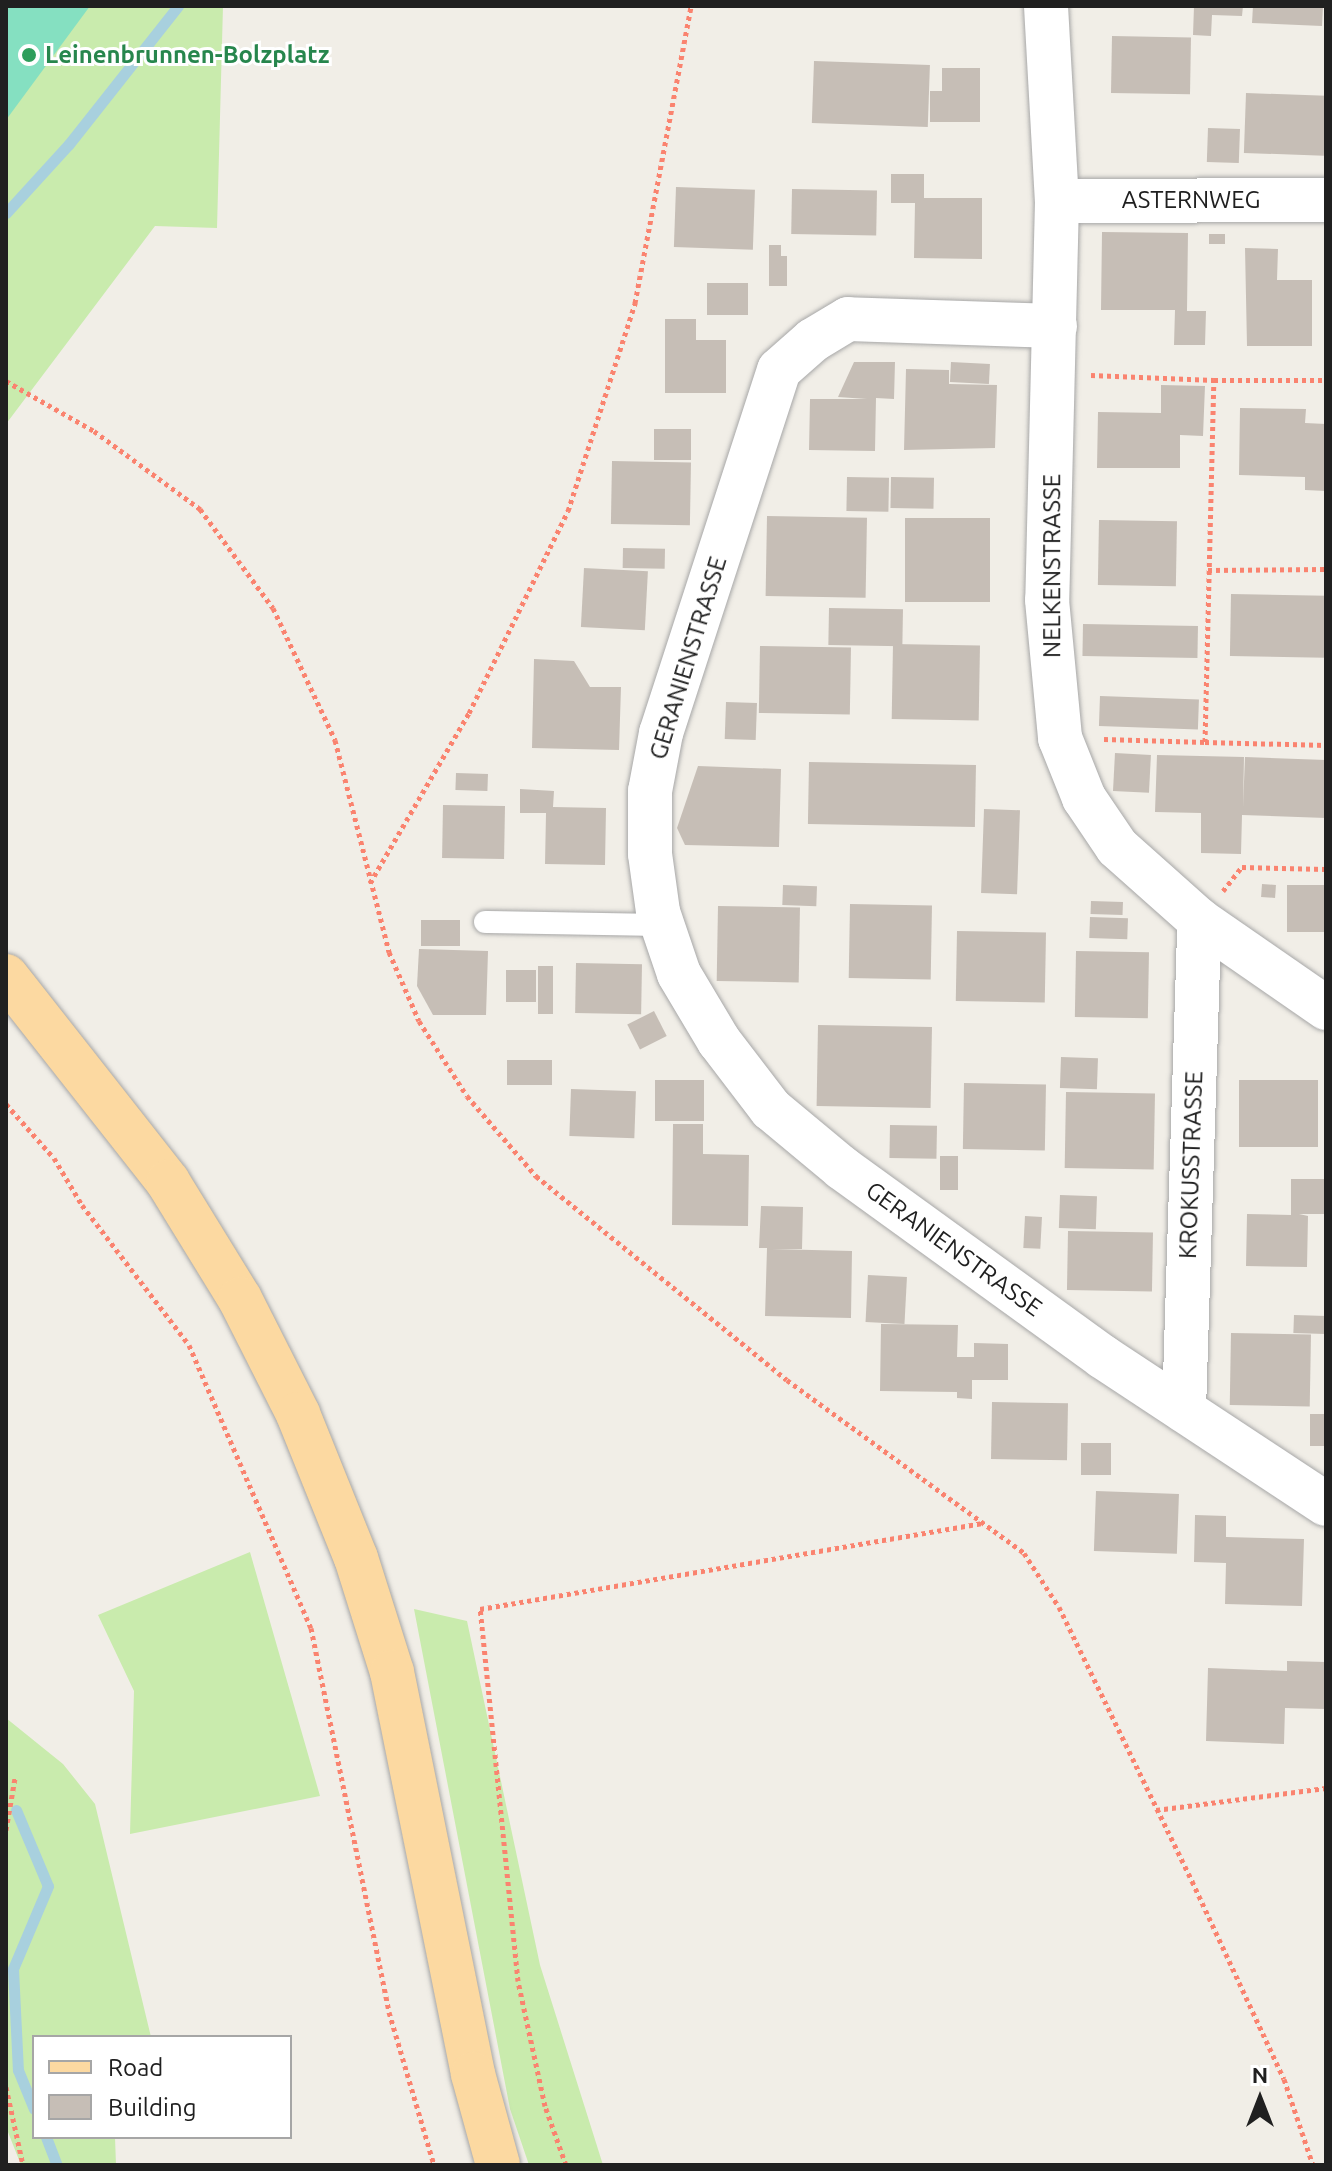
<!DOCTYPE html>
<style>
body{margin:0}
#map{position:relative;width:1332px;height:2171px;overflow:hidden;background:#f1eee7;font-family:Ubuntu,sans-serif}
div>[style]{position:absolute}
.grass>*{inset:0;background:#c9ebad}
.pitch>*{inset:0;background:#85e0c1}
.stream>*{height:11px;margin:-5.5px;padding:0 5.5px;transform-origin:5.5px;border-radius:5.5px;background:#a8d0de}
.building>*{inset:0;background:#c6beb6;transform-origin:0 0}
.path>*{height:5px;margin-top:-2.5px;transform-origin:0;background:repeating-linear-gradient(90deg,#fa836f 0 4px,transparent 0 8px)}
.roads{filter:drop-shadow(0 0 2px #a7a7a7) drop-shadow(0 0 2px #a7a7a7)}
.lane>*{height:22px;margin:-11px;padding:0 11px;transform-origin:11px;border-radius:11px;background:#fff}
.street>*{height:44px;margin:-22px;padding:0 22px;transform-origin:22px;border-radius:22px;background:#fff}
.primary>*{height:44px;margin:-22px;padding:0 22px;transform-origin:22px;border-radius:22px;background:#fcd9a1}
.dots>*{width:22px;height:22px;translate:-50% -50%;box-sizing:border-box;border:4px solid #fff;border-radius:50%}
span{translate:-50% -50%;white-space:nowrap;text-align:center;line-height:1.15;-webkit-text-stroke:6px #fff;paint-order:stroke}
.leisure-label{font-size:24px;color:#27864d;font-weight:700}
.left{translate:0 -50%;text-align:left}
.street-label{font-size:24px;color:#202020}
.frame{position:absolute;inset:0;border:8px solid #202020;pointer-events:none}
.legend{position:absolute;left:32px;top:2035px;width:260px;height:104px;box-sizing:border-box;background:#fff;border:2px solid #a6a6a6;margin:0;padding:10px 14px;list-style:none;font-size:24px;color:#202020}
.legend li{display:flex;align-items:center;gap:16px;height:40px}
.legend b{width:40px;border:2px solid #a6a6a6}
.north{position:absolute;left:1220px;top:2059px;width:80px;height:80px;-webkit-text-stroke:6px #fff;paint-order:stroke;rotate:0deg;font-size:22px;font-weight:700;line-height:32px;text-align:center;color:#202020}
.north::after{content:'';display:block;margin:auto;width:28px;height:36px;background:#202020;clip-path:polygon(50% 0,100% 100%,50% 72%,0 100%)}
</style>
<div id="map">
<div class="grass">
<div style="clip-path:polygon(6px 6px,223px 6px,217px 228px,155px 226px,6px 424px)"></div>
<div style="clip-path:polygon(250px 1552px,320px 1796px,130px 1834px,134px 1691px,98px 1615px)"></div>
<div style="clip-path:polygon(414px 1609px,467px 1621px,540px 1965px,603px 2165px,529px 2165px,510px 2109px)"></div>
<div style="clip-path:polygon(6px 1718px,63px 1764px,95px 1804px,151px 2037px,34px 2037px,34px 2137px,115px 2137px,116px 2165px,21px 2165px,6px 2127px)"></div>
</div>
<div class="pitch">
<div style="clip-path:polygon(6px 6px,90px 6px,6px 120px)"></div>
</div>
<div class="stream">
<div style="left:6px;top:213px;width:93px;rotate:-47.6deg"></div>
<div style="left:69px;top:144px;width:176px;rotate:-51.7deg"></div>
<div style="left:16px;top:1810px;width:82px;rotate:67.2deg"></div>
<div style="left:48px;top:1886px;width:90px;rotate:112.9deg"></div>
<div style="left:13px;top:1969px;width:101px;rotate:87.2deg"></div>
<div style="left:18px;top:2070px;width:42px;rotate:67.7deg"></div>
<div style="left:46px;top:2137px;width:30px;rotate:69deg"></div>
</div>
<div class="building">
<div style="clip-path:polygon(1194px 6px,1243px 6px,1242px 16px,1212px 15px,1211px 36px,1193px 35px)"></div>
<div style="clip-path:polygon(1253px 6px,1323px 6px,1322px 26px,1252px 23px)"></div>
<div style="left:1112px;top:36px;width:79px;height:57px;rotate:1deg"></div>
<div style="left:814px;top:61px;width:116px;height:62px;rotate:2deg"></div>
<div style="clip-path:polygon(942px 68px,980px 68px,980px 122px,930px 122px,930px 91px,942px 91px)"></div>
<div style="left:1246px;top:93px;width:80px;height:60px;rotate:2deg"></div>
<div style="left:1208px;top:128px;width:32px;height:34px;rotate:2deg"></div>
<div style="clip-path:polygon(891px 174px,924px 174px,924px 198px,982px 198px,982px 259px,914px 258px,915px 203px,891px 203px)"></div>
<div style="left:676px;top:187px;width:79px;height:60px;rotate:2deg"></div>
<div style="left:792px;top:189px;width:85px;height:45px;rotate:1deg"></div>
<div style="clip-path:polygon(1102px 232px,1188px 233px,1187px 311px,1206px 311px,1205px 345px,1174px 345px,1175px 310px,1101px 310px)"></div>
<div style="left:1209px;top:234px;width:16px;height:10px"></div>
<div style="clip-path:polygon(769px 245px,781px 245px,781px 256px,787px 256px,787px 286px,769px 286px)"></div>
<div style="clip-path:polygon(1245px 248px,1278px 249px,1277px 280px,1312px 280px,1312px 346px,1247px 346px)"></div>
<div style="left:707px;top:283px;width:41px;height:32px"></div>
<div style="clip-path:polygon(665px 319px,696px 319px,696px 340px,726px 340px,726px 393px,665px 393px)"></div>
<div style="clip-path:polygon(854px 362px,895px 362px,894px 399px,876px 398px,875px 451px,809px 450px,810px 399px,867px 399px,838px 397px)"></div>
<div style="left:951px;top:362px;width:39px;height:20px;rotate:3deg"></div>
<div style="clip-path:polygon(906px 369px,949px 370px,949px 384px,997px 385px,995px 448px,904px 450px)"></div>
<div style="clip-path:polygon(1161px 385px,1205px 386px,1203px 436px,1180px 435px,1180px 468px,1097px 468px,1098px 412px,1161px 413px)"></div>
<div style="clip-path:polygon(1240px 408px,1306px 409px,1305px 423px,1326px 424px,1326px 491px,1305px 490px,1305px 477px,1239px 475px)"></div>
<div style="left:654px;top:429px;width:37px;height:31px"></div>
<div style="left:612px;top:461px;width:79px;height:63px;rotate:1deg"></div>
<div style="left:847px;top:477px;width:42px;height:34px;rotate:1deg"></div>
<div style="left:891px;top:477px;width:43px;height:31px;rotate:1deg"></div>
<div style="left:767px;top:516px;width:100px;height:80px;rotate:1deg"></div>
<div style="left:905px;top:518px;width:85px;height:84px"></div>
<div style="left:1099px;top:520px;width:78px;height:65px;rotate:1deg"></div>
<div style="left:623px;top:548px;width:42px;height:20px;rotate:1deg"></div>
<div style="left:584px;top:568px;width:64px;height:59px;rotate:3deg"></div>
<div style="left:1231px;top:594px;width:95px;height:62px;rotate:1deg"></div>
<div style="left:829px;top:608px;width:74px;height:37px;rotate:1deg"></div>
<div style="left:1083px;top:624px;width:115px;height:32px;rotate:1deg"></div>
<div style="left:893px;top:644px;width:87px;height:75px;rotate:1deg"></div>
<div style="left:760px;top:646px;width:91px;height:67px;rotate:1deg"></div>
<div style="clip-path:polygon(534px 659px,574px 661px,590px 687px,621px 687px,619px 750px,532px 748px)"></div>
<div style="left:1100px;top:696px;width:99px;height:30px;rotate:2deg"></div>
<div style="left:726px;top:702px;width:31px;height:37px;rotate:2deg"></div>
<div style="left:1115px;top:753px;width:36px;height:38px;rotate:3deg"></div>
<div style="clip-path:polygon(1157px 755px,1244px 757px,1243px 807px,1245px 757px,1326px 760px,1326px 818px,1242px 815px,1241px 854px,1201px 853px,1201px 813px,1155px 812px)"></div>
<div style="left:809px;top:762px;width:167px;height:62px;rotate:1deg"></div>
<div style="clip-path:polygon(698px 766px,781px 769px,779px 847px,685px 845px,677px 828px)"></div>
<div style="left:456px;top:773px;width:32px;height:17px;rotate:2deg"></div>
<div style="clip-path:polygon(520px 789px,554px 791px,553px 807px,606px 808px,605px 865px,545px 864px,546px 813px,520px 813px)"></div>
<div style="left:443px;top:805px;width:62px;height:53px;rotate:1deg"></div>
<div style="left:984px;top:809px;width:36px;height:84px;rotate:2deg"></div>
<div style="left:1262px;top:884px;width:14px;height:13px;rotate:4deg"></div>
<div style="left:783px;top:885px;width:34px;height:20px;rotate:2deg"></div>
<div style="left:1287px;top:885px;width:39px;height:47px"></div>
<div style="left:1091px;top:901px;width:32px;height:13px;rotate:2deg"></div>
<div style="left:850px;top:904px;width:82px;height:74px;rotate:1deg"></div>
<div style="left:718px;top:906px;width:82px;height:75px;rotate:1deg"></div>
<div style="left:1090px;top:917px;width:38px;height:21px;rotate:2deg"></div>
<div style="left:421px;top:920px;width:39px;height:26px"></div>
<div style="left:957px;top:931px;width:89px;height:70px;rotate:1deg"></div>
<div style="clip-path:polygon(419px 949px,488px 951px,486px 1015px,433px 1015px,417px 986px)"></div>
<div style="left:1076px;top:951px;width:73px;height:66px;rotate:1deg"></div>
<div style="left:576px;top:963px;width:66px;height:50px;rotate:1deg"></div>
<div style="left:538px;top:966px;width:15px;height:48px"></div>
<div style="left:506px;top:970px;width:30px;height:32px"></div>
<div style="left:654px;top:1011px;width:28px;height:30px;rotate:63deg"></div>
<div style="left:818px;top:1025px;width:114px;height:81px;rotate:1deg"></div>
<div style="left:1061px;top:1057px;width:37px;height:31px;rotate:2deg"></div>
<div style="left:507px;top:1060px;width:45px;height:25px"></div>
<div style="left:655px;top:1080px;width:49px;height:41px"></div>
<div style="left:1239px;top:1080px;width:79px;height:67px"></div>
<div style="left:964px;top:1083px;width:82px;height:66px;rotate:1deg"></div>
<div style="left:571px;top:1089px;width:65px;height:47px;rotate:2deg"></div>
<div style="left:1066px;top:1092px;width:89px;height:76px;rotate:1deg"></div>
<div style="clip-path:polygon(673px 1124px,703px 1124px,703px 1154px,749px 1155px,748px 1226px,672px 1225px)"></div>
<div style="left:890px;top:1125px;width:47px;height:33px;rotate:1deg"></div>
<div style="left:940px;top:1156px;width:18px;height:34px"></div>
<div style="clip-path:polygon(1291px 1179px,1326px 1179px,1326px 1214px,1299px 1214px,1308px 1216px,1307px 1267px,1246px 1266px,1247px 1214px,1291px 1215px)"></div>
<div style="left:1060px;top:1195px;width:37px;height:33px;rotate:2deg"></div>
<div style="clip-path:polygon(761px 1206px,803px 1207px,802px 1249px,772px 1249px,852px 1251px,851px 1318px,765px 1316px,767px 1248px,759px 1248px)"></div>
<div style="left:1025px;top:1216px;width:17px;height:32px;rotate:3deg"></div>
<div style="left:1068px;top:1231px;width:85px;height:59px;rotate:1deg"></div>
<div style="left:868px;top:1275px;width:39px;height:47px;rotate:3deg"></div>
<div style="left:1294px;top:1315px;width:32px;height:18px;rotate:2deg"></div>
<div style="clip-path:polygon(881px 1324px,958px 1325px,957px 1357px,974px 1357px,974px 1343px,1008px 1344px,1008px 1380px,972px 1380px,972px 1399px,957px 1398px,957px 1392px,880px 1391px)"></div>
<div style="left:1231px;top:1333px;width:80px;height:72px;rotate:1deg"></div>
<div style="left:992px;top:1402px;width:76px;height:57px;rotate:1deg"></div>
<div style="left:1310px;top:1414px;width:16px;height:32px"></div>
<div style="left:1081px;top:1443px;width:30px;height:32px"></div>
<div style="left:1096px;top:1491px;width:83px;height:60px;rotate:2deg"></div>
<div style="clip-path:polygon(1195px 1515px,1226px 1516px,1226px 1537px,1304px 1539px,1302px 1606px,1225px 1604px,1226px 1563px,1194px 1562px)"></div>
<div style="clip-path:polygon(1287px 1661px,1326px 1662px,1326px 1709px,1285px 1708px,1284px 1744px,1206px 1741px,1208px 1668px,1287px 1671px)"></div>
</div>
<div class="path">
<div style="left:1091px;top:375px;width:123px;rotate:2.3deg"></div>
<div style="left:6px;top:381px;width:101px;rotate:29.6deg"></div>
<div style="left:94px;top:431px;width:132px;rotate:36.3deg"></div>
<div style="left:200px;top:509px;width:123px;rotate:53.6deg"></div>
<div style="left:273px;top:608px;width:146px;rotate:64.8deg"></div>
<div style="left:335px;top:740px;width:219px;rotate:75.7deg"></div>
<div style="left:389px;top:952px;width:75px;rotate:66.5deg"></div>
<div style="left:419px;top:1021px;width:89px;rotate:57.4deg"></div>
<div style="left:467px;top:1096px;width:106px;rotate:49.2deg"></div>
<div style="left:536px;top:1176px;width:323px;rotate:39.1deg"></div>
<div style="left:787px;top:1380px;width:293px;rotate:36.1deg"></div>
<div style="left:1024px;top:1553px;width:64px;rotate:57.1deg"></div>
<div style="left:1059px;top:1607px;width:305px;rotate:64.1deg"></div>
<div style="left:1192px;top:1881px;width:218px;rotate:65.1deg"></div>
<div style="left:1284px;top:2079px;width:91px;rotate:71.4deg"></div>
<div style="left:1208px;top:570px;width:118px;rotate:-0.5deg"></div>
<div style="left:1104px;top:739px;width:101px;rotate:1.7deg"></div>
<div style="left:1205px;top:742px;width:362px;rotate:-88.6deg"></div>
<div style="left:1214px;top:380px;width:112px"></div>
<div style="left:1205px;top:742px;width:121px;rotate:1.4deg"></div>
<div style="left:370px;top:883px;width:197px;rotate:-59.8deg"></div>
<div style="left:469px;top:713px;width:225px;rotate:-63.9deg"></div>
<div style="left:568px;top:511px;width:219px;rotate:-72.1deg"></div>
<div style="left:635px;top:303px;width:302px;rotate:-79.3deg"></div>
<div style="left:1223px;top:891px;width:31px;rotate:-52deg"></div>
<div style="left:1242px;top:867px;width:84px;rotate:1.4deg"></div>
<div style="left:6px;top:1104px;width:72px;rotate:48.4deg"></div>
<div style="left:54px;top:1158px;width:55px;rotate:59.2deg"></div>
<div style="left:82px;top:1205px;width:176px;rotate:52.6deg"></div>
<div style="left:189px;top:1345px;width:308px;rotate:66.7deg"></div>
<div style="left:311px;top:1628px;width:392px;rotate:78.5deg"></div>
<div style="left:389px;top:2012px;width:159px;rotate:73.6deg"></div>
<div style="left:1156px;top:1810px;width:171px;rotate:-7.4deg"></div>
<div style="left:6px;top:1830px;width:53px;rotate:-80.2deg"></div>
<div style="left:6px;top:2087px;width:80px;rotate:77.7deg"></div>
<div style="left:566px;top:2165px;width:63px;rotate:-109.6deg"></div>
<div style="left:545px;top:2106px;width:128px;rotate:-102.2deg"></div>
<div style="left:518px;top:1981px;width:374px;rotate:-95.8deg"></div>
<div style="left:480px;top:1609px;width:510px;rotate:-9.7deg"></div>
</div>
<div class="roads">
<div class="lane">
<div style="left:485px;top:922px;width:178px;rotate:1deg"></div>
</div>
<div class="street">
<div style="left:1046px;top:6px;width:195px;rotate:86.8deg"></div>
<div style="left:1057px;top:201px;width:399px;rotate:91.4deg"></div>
<div style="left:1047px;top:600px;width:139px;rotate:84.6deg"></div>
<div style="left:1060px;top:738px;width:65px;rotate:68.2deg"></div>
<div style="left:1084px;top:798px;width:59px;rotate:56deg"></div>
<div style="left:1117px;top:847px;width:110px;rotate:41.7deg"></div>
<div style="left:1199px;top:920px;width:155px;rotate:34.7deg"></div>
<div style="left:1057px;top:201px;width:269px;rotate:-0.2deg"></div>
<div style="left:1055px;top:326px;width:207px;rotate:-178.1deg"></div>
<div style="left:848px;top:319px;width:41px;rotate:149deg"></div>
<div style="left:813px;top:340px;width:45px;rotate:138.6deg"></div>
<div style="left:779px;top:370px;width:382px;rotate:108deg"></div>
<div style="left:661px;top:733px;width:59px;rotate:100.7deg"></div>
<div style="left:650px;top:791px;width:63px;rotate:90deg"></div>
<div style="left:650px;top:854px;width:59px;rotate:82.1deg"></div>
<div style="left:658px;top:912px;width:65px;rotate:71.3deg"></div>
<div style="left:679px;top:974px;width:78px;rotate:59.2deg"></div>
<div style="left:719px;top:1041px;width:86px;rotate:52.6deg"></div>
<div style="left:771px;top:1109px;width:92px;rotate:39.7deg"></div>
<div style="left:842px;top:1168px;width:322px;rotate:35.9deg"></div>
<div style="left:1103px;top:1357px;width:267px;rotate:33.4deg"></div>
<div style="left:1184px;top:1410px;width:490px;rotate:-88.2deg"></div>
</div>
<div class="primary">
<div style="left:6px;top:976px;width:262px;rotate:51.8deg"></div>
<div style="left:168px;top:1182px;width:137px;rotate:58.4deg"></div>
<div style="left:240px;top:1299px;width:129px;rotate:63.2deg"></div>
<div style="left:298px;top:1414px;width:155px;rotate:68.1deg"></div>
<div style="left:356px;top:1558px;width:120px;rotate:72.5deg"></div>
<div style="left:392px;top:1672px;width:410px;rotate:78.6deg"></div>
<div style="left:473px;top:2074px;width:94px;rotate:74.6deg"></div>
</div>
</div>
<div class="dots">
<div style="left:29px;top:55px;background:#2e9e5b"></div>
</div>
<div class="leisure-label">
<span class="left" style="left:45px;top:55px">Leinenbrunnen-Bolzplatz</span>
</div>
<div class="street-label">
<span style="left:1191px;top:200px">ASTERNWEG</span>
<span style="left:1052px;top:566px;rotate:-90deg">NELKENSTRASSE</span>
<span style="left:688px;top:658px;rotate:-73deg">GERANIENSTRASSE</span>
<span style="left:1191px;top:1165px;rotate:-88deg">KROKUSSTRASSE</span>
<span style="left:954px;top:1249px;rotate:36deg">GERANIENSTRASSE</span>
</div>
<div class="frame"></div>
<ul class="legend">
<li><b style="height:10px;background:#fcd9a1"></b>Road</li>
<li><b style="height:22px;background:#c6beb6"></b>Building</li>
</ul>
<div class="north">N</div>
</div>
